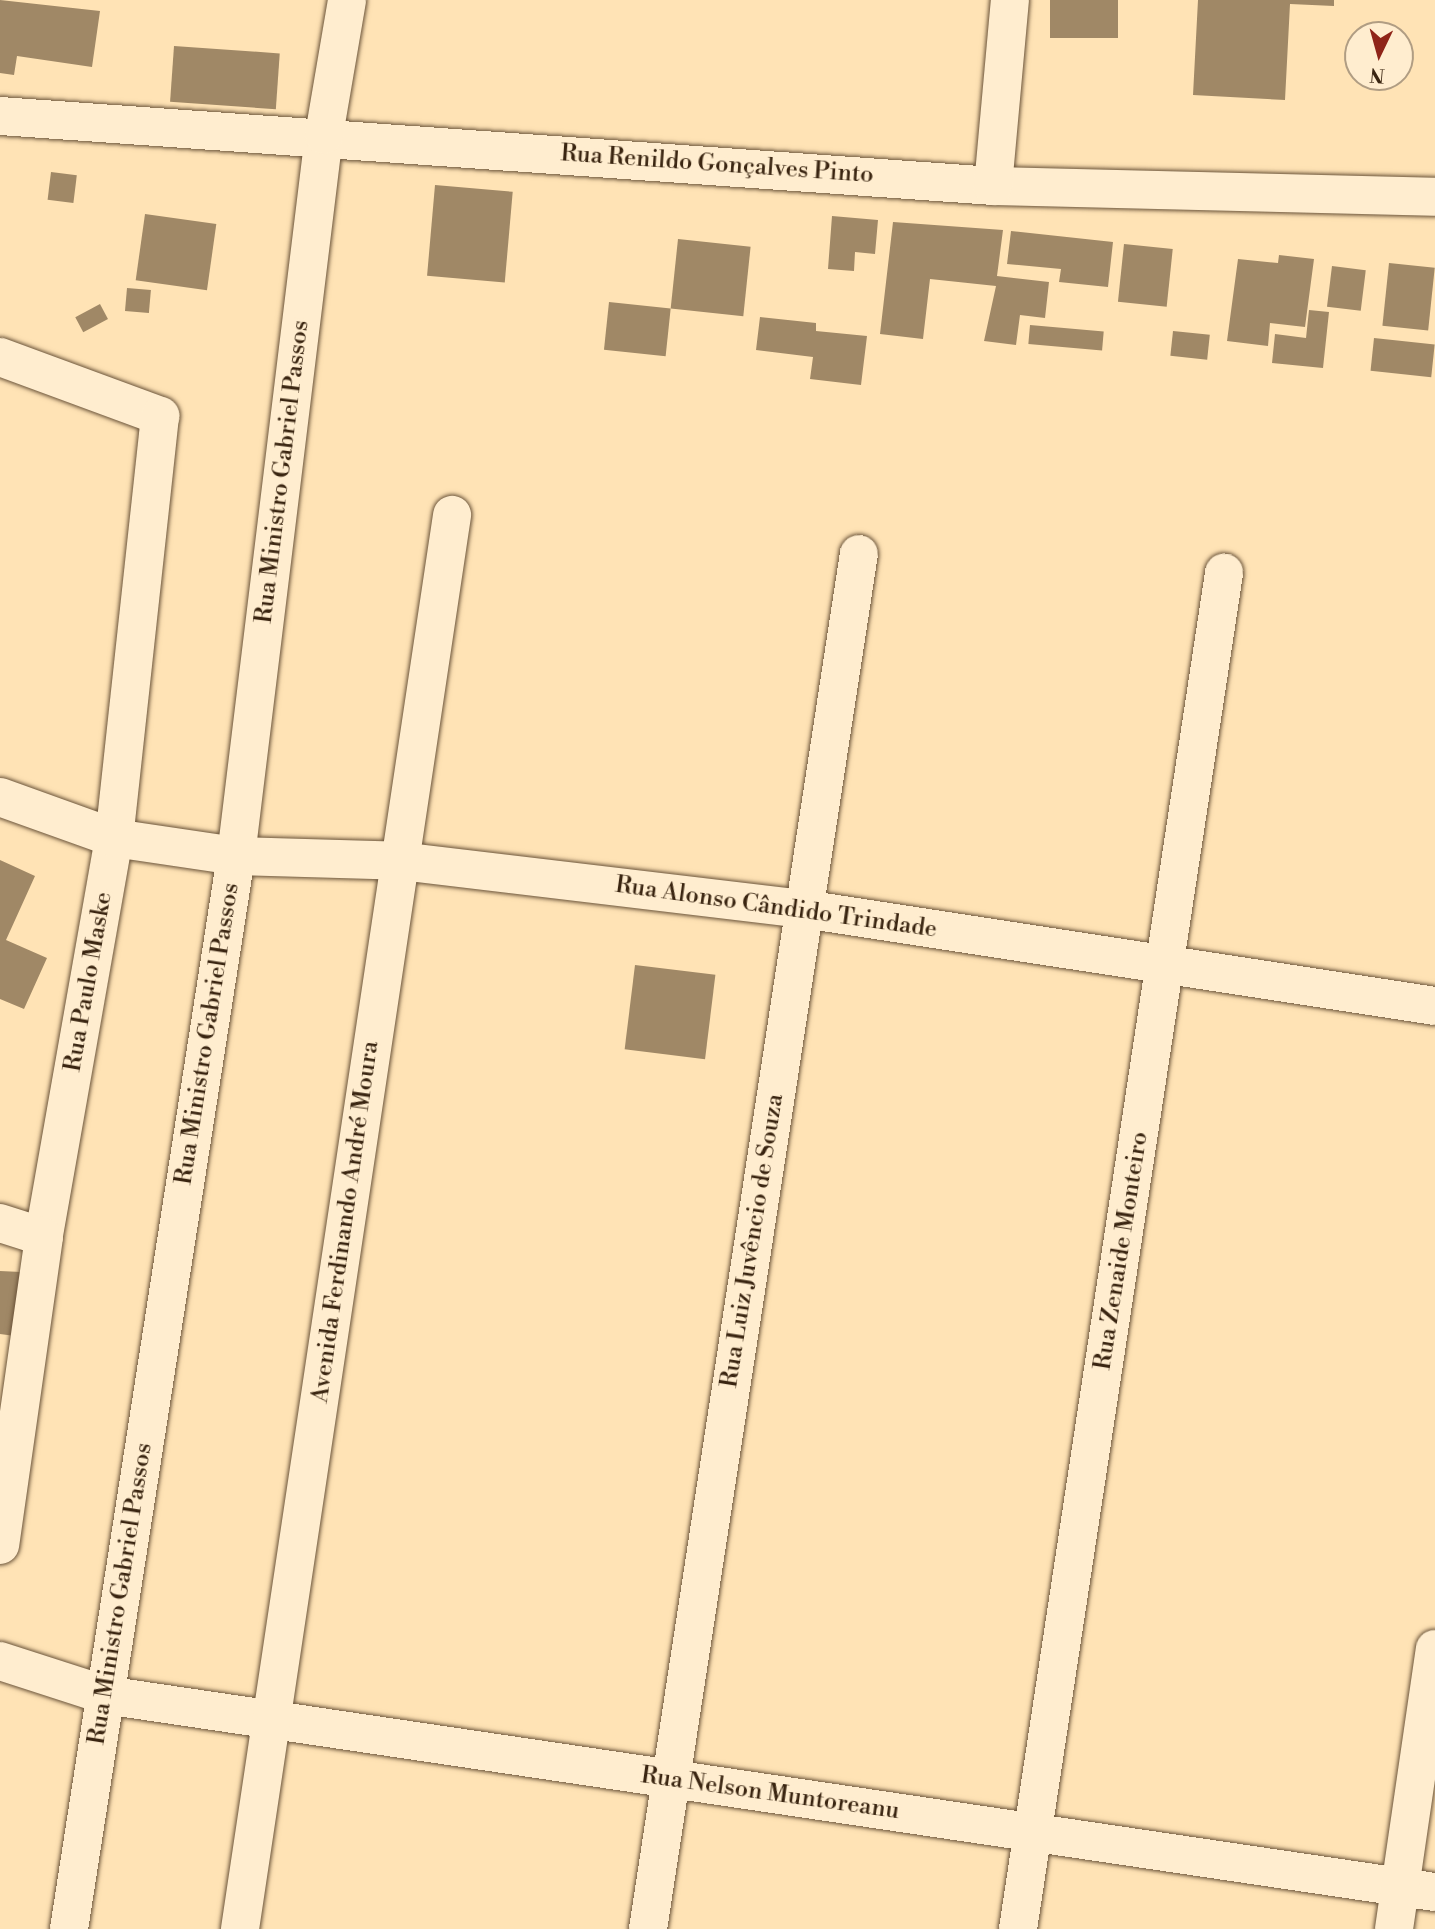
<!DOCTYPE html>
<meta charset="utf-8">
<style>
body{margin:0}
#map{position:relative;width:1435px;height:1929px;overflow:hidden;background:#ffe3b5;font-family:"Libre Bodoni",serif}
div>[style]{position:absolute}
.building>*{inset:0;background:#a08866;transform-origin:0 0}
.roads{filter:drop-shadow(0 0 2px #6b543a) drop-shadow(0 0 2px #6b543a)}
.minor>*{height:38px;margin:-19px;padding:0 19px;transform-origin:19px;border-radius:19px;background:#ffedcf}
span{translate:-50% -50%;white-space:nowrap;text-align:center;line-height:1.15;-webkit-text-stroke:6px #ffedcf;paint-order:stroke}
.street-label{font-size:24px;color:#3a2511}
.north{position:absolute;left:1344px;top:21px;width:70px;height:70px;box-sizing:border-box;background:#ffedcf;border:2px solid #b09d83;border-radius:50%;rotate:185deg;font-size:19px;font-weight:700;line-height:28px;text-align:center;color:#3a2511}
.north::after{content:'';display:block;margin:auto;width:24px;height:32px;background:#8f2418;clip-path:polygon(50% 0,100% 100%,50% 72%,0 100%)}
</style>
<div id="map">
<div class="building">
<div style="clip-path:polygon(0 0,100px 11px,92px 67px,17px 56px,14px 75px,0 73px)"></div>
<div style="left:1050px;top:0;width:68px;height:38px"></div>
<div style="clip-path:polygon(1198px 0,1334px 0,1334px 6px,1290px 4px,1285px 100px,1193px 95px)"></div>
<div style="left:174px;top:46px;width:106px;height:56px;rotate:4deg"></div>
<div style="left:51px;top:172px;width:26px;height:28px;rotate:7deg"></div>
<div style="left:435px;top:185px;width:78px;height:91px;rotate:5deg"></div>
<div style="left:145px;top:214px;width:72px;height:67px;rotate:8deg"></div>
<div style="clip-path:polygon(832px 216px,878px 220px,875px 254px,855px 252px,854px 271px,828px 269px)"></div>
<div style="clip-path:polygon(893px 222px,1003px 230px,997px 276px,1049px 282px,1045px 318px,1020px 315px,1016px 345px,984px 341px,996px 286px,930px 279px,923px 339px,880px 334px)"></div>
<div style="clip-path:polygon(1011px 231px,1113px 242px,1108px 287px,1059px 282px,1061px 269px,1007px 264px)"></div>
<div style="left:678px;top:239px;width:73px;height:70px;rotate:6deg"></div>
<div style="left:1124px;top:244px;width:49px;height:58px;rotate:6deg"></div>
<div style="clip-path:polygon(1279px 255px,1314px 259px,1305px 327px,1270px 323px,1268px 346px,1227px 341px,1238px 259px,1278px 263px)"></div>
<div style="left:1389px;top:263px;width:46px;height:63px;rotate:6deg"></div>
<div style="left:1332px;top:266px;width:34px;height:41px;rotate:7deg"></div>
<div style="left:127px;top:288px;width:24px;height:23px;rotate:5deg"></div>
<div style="left:609px;top:302px;width:62px;height:48px;rotate:6deg"></div>
<div style="left:100px;top:304px;width:17px;height:28px;rotate:62deg"></div>
<div style="clip-path:polygon(1309px 310px,1329px 312px,1323px 368px,1272px 363px,1275px 334px,1306px 338px)"></div>
<div style="clip-path:polygon(760px 317px,816px 323px,816px 331px,867px 336px,861px 385px,810px 379px,813px 357px,756px 350px)"></div>
<div style="left:1030px;top:325px;width:74px;height:19px;rotate:5deg"></div>
<div style="left:1173px;top:331px;width:37px;height:25px;rotate:6deg"></div>
<div style="left:1374px;top:338px;width:61px;height:33px;rotate:6deg"></div>
<div style="clip-path:polygon(0 860px,35px 876px,6px 940px,47px 958px,24px 1009px,0 999px)"></div>
<div style="left:635px;top:965px;width:81px;height:85px;rotate:7deg"></div>
<div style="clip-path:polygon(0 1271px,21px 1272px,15px 1336px,0 1334px)"></div>
</div>
<div class="roads">
<div class="minor">
<div style="left:0;top:116px;width:995px;rotate:4.03deg"></div>
<div style="left:993px;top:186px;width:442px;rotate:1.4deg"></div>
<div style="left:993px;top:186px;width:187px;rotate:-84.8deg"></div>
<div style="left:0;top:357px;width:171px;rotate:20.2deg"></div>
<div style="left:160px;top:416px;width:424px;rotate:96.2deg"></div>
<div style="left:114px;top:838px;width:405px;rotate:100deg"></div>
<div style="left:44px;top:1237px;width:311px;rotate:98.1deg"></div>
<div style="left:0;top:797px;width:121px;rotate:19.8deg"></div>
<div style="left:114px;top:838px;width:123px;rotate:8.4deg"></div>
<div style="left:236px;top:856px;width:164px;rotate:1.7deg"></div>
<div style="left:400px;top:861px;width:407px;rotate:6.8deg"></div>
<div style="left:804px;top:909px;width:638px;rotate:8.74deg"></div>
<div style="left:0;top:1223px;width:46px;rotate:17.7deg"></div>
<div style="left:0;top:1661px;width:110px;rotate:17.9deg"></div>
<div style="left:105px;top:1695px;width:1345px;rotate:8.43deg"></div>
<div style="left:69px;top:1929px;width:1086px;rotate:-81.15deg"></div>
<div style="left:236px;top:856px;width:726px;rotate:-83.04deg"></div>
<div style="left:324px;top:135px;width:137px;rotate:-80.3deg"></div>
<div style="left:240px;top:1929px;width:1430px;rotate:-81.47deg"></div>
<div style="left:648px;top:1929px;width:1391px;rotate:-81.28deg"></div>
<div style="left:1018px;top:1929px;width:1372px;rotate:-81.36deg"></div>
<div style="left:1394px;top:1929px;width:283px;rotate:-81.7deg"></div>
</div>
</div>
<div class="street-label">
<span style="left:717px;top:165px;rotate:4deg">Rua Renildo Gonçalves Pinto</span>
<span style="left:283px;top:472px;rotate:-83deg">Rua Ministro Gabriel Passos</span>
<span style="left:776px;top:908px;rotate:8deg">Rua Alonso Cândido Trindade</span>
<span style="left:89px;top:982px;rotate:-80deg">Rua Paulo Maske</span>
<span style="left:208px;top:1034px;rotate:-81deg">Rua Ministro Gabriel Passos</span>
<span style="left:346px;top:1222px;rotate:-82deg">Avenida Ferdinando André Moura</span>
<span style="left:753px;top:1241px;rotate:-81deg">Rua Luiz Juvêncio de Souza</span>
<span style="left:1122px;top:1251px;rotate:-81deg">Rua Zenaide Monteiro</span>
<span style="left:121px;top:1594px;rotate:-81deg">Rua Ministro Gabriel Passos</span>
<span style="left:770px;top:1794px;rotate:8deg">Rua Nelson Muntoreanu</span>
</div>
<div class="north">N</div>
</div>
